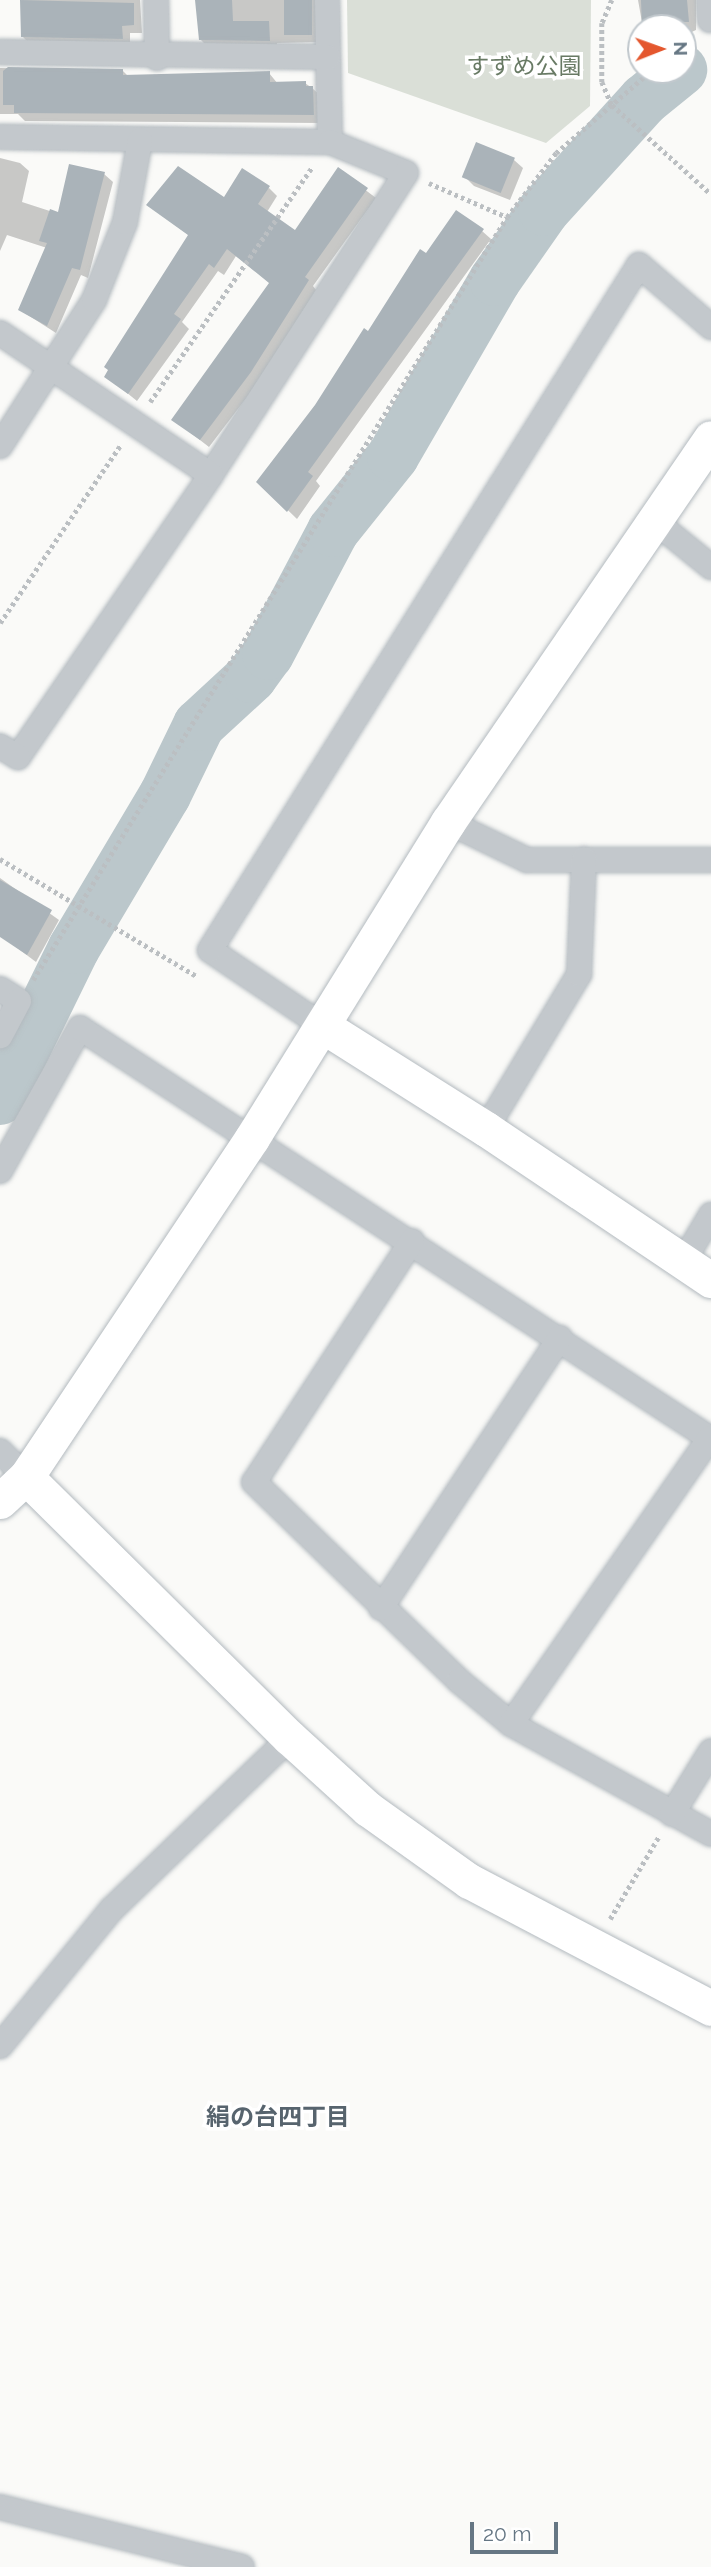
<!DOCTYPE html>
<meta charset="utf-8">
<style>
body{margin:0}
#map{position:relative;width:711px;height:2567px;overflow:hidden;background:#fafaf8;font-family:Raleway,"Noto Sans JP",sans-serif}
div>[style]{position:absolute}
.green>*{inset:0;background:#dadfd7}
.shadow>*{inset:0;background:#0003}
.river>*{height:52px;margin:-26px;padding:0 26px;transform-origin:26px;border-radius:26px;background:#bbc7cb}
.building>*{inset:0;background:#aab3b9;transform-origin:0 0}
.path>*{height:4.5px;margin-top:-2.25px;transform-origin:0;background:repeating-linear-gradient(90deg,#bbbfc2 0 3.5px,transparent 0 7px)}
.roads{filter:drop-shadow(0 0 2px #b3babf) drop-shadow(0 0 2px #b3babf)}
.street>*{height:24px;margin:-12px;padding:0 12px;transform-origin:12px;border-radius:12px;background:#c3c8cc}
.secondary>*{height:35px;margin:-17.5px;padding:0 17.5px;transform-origin:17.5px;border-radius:17.5px;background:#fff}
span{translate:-50% -50%;white-space:nowrap;text-align:center;line-height:1.15;-webkit-text-stroke:7px #fff;paint-order:stroke}
.park-label{font-size:23px;color:#687a64}
.neighbourhood-label{font-size:24px;color:#57646e;font-weight:700}
.north{position:absolute;left:627px;top:14px;width:70px;height:70px;box-sizing:border-box;background:#fff;border:2px solid #c1c8cd;border-radius:50%;rotate:89deg;font-size:19px;font-weight:700;line-height:28px;text-align:center;color:#657683}
.north::after{content:'';display:block;margin:auto;width:24px;height:32px;background:#e4572e;clip-path:polygon(50% 0,100% 100%,50% 72%,0 100%)}
.scale{position:absolute;left:470px;top:2522px;width:88px;height:32px;box-sizing:border-box;border:4px solid #657683;border-top:0;padding-left:9px;font-size:21px;line-height:24px;white-space:nowrap;color:#657683;-webkit-text-stroke:5px #fff;paint-order:stroke}
</style>
<div id="map">
<div class="green">
<div style="clip-path:polygon(347px 0,591px 0,590px 106px,546px 143px,348px 73px)"></div>
</div>
<div class="shadow">
<div style="clip-path:polygon(22px 0,140px 0,142px 33px,130px 33px,130px 47px,31px 45px,23px 37px)"></div>
<div style="clip-path:polygon(198px 0,321px 0,320px 42px,277px 43px,277px 49px,209px 48px,200px 39px)"></div>
<div style="clip-path:polygon(638px 0,696px 0,696px 30px,683px 36px,683px 28px,643px 28px)"></div>
<div style="clip-path:polygon(0 68px,122px 70px,128px 76px,269px 73px,278px 84px,305px 83px,312px 88px,321px 96px,321px 123px,25px 121px,18px 114px,0 114px)"></div>
<div style="clip-path:polygon(0 158px,20px 163px,29px 171px,22px 202px,59px 214px,104px 174px,113px 182px,88px 278px,81px 275px,56px 333px,20px 310px,47px 248px,7px 235px,0 251px)"></div>
<div style="clip-path:polygon(514px 160px,523px 168px,510px 200px,474px 186px,465px 177px)"></div>
<div style="clip-path:polygon(339px 170px,376px 198px,313px 286px,316px 290px,260px 380px,209px 447px,174px 420px,270px 283px,236px 256px,224px 275px,218px 271px,182px 322px,189px 329px,137px 401px,106px 376px,190px 236px,148px 205px,225px 199px,269px 188px,277px 196px,267px 212px,296px 232px)"></div>
<div style="clip-path:polygon(482px 231px,491px 239px,316px 481px,320px 486px,297px 519px,259px 482px,426px 255px)"></div>
<div style="clip-path:polygon(0 878px,59px 920px,36px 962px,0 935px)"></div>
</div>
<div class="river">
<div style="left:0;top:1099px;width:168px;rotate:-63.9deg"></div>
<div style="left:74px;top:948px;width:178px;rotate:-59.3deg"></div>
<div style="left:165px;top:795px;width:78px;rotate:-64.1deg"></div>
<div style="left:199px;top:725px;width:71px;rotate:-42.7deg"></div>
<div style="left:251px;top:677px;width:29px;rotate:-54deg"></div>
<div style="left:268px;top:654px;width:139px;rotate:-62.1deg"></div>
<div style="left:333px;top:531px;width:96px;rotate:-51.3deg"></div>
<div style="left:393px;top:456px;width:203px;rotate:-59.9deg"></div>
<div style="left:495px;top:280px;width:85px;rotate:-55deg"></div>
<div style="left:544px;top:210px;width:149px;rotate:-47.7deg"></div>
<div style="left:644px;top:100px;width:48px;rotate:-39deg"></div>
</div>
<div class="building">
<div style="clip-path:polygon(20px 0,134px 3px,134px 25px,122px 26px,123px 39px,21px 37px)"></div>
<div style="clip-path:polygon(195px 0,232px 0,233px 21px,269px 21px,270px 41px,199px 40px)"></div>
<div style="left:284px;top:0;width:28px;height:35px"></div>
<div style="clip-path:polygon(641px 0,687px 0,689px 22px,682px 22px,682px 28px,642px 28px)"></div>
<div style="clip-path:polygon(8px 67px,123px 69px,123px 75px,270px 71px,270px 82px,306px 81px,306px 86px,313px 86px,314px 115px,14px 113px,14px 105px,3px 105px,3px 71px)"></div>
<div style="left:476px;top:142px;width:42px;height:38px;rotate:22deg"></div>
<div style="clip-path:polygon(69px 164px,105px 172px,80px 270px,72px 268px,47px 326px,18px 310px,47px 243px,39px 241px,50px 209px,58px 212px)"></div>
<div style="clip-path:polygon(178px 166px,224px 197px,242px 168px,270px 186px,258px 204px,295px 230px,338px 167px,368px 188px,305px 277px,309px 280px,251px 372px,200px 440px,171px 420px,269px 283px,227px 249px,214px 268px,209px 264px,174px 314px,181px 319px,128px 394px,104px 377px,108px 370px,104px 367px,188px 235px,146px 205px)"></div>
<div style="clip-path:polygon(456px 210px,484px 229px,308px 472px,313px 476px,287px 512px,256px 482px,315px 405px,364px 328px,368px 331px,420px 249px,426px 253px)"></div>
<div style="clip-path:polygon(0 880px,52px 910px,27px 955px,0 937px)"></div>
</div>
<div class="path">
<div style="left:612px;top:0;width:25px;rotate:113deg"></div>
<div style="left:602px;top:23px;width:59px;rotate:90deg"></div>
<div style="left:602px;top:82px;width:25px;rotate:67deg"></div>
<div style="left:612px;top:105px;width:133px;rotate:42deg"></div>
<div style="left:429px;top:183px;width:85px;rotate:23.6deg"></div>
<div style="left:150px;top:402px;width:285px;rotate:-55.4deg"></div>
<div style="left:0;top:623px;width:216px;rotate:-55.9deg"></div>
<div style="left:0;top:859px;width:228px;rotate:30.8deg"></div>
<div style="left:33px;top:980px;width:898px;rotate:-58.15deg"></div>
<div style="left:507px;top:217px;width:81px;rotate:-52.6deg"></div>
<div style="left:556px;top:153px;width:127px;rotate:-40.8deg"></div>
<div style="left:610px;top:1919px;width:96px;rotate:-59.4deg"></div>
</div>
<div class="roads">
<div class="street">
<div style="left:156px;top:0;width:58px;rotate:89deg"></div>
<div style="left:327px;top:0;width:142px;rotate:88.8deg"></div>
<div style="left:709px;top:0;width:20px;rotate:87deg"></div>
<div style="left:0;top:52px;width:328px;rotate:0.9deg"></div>
<div style="left:0;top:137px;width:330px;rotate:0.9deg"></div>
<div style="left:330px;top:142px;width:82px;rotate:22.2deg"></div>
<div style="left:406px;top:173px;width:359px;rotate:122.9deg"></div>
<div style="left:211px;top:475px;width:342px;rotate:124.4deg"></div>
<div style="left:18px;top:757px;width:21px;rotate:-149deg"></div>
<div style="left:0;top:333px;width:254px;rotate:33.9deg"></div>
<div style="left:0;top:446px;width:174px;rotate:-57.2deg"></div>
<div style="left:94px;top:300px;width:84px;rotate:-68.3deg"></div>
<div style="left:125px;top:222px;width:83px;rotate:-79.6deg"></div>
<div style="left:652px;top:519px;width:76px;rotate:39.1deg"></div>
<div style="left:448px;top:822px;width:88px;rotate:25.7deg"></div>
<div style="left:527px;top:860px;width:184px"></div>
<div style="left:0;top:989px;width:22px;rotate:32deg"></div>
<div style="left:19px;top:1001px;width:40px;rotate:118deg"></div>
<div style="left:323px;top:1026px;width:136px;rotate:-146.1deg"></div>
<div style="left:210px;top:950px;width:808px;rotate:-57.94deg"></div>
<div style="left:639px;top:265px;width:95px;rotate:40.7deg"></div>
<div style="left:486px;top:1129px;width:181px;rotate:-59deg"></div>
<div style="left:579px;top:974px;width:115px;rotate:-87.5deg"></div>
<div style="left:0;top:1171px;width:164px;rotate:-60.8deg"></div>
<div style="left:80px;top:1028px;width:753px;rotate:33.08deg"></div>
<div style="left:412px;top:1241px;width:288px;rotate:123.2deg"></div>
<div style="left:254px;top:1482px;width:286px;rotate:44.1deg"></div>
<div style="left:459px;top:1681px;width:67px;rotate:39.6deg"></div>
<div style="left:511px;top:1724px;width:228px;rotate:28.8deg"></div>
<div style="left:683px;top:1262px;width:55px;rotate:-59.2deg"></div>
<div style="left:0;top:1451px;width:37px;rotate:45deg"></div>
<div style="left:381px;top:1608px;width:324px;rotate:-56.5deg"></div>
<div style="left:511px;top:1724px;width:348px;rotate:-55.2deg"></div>
<div style="left:672px;top:1814px;width:74px;rotate:-58.2deg"></div>
<div style="left:0;top:2046px;width:176px;rotate:-50.8deg"></div>
<div style="left:111px;top:1910px;width:248px;rotate:-43.9deg"></div>
<div style="left:0;top:2507px;width:249px;rotate:13.9deg"></div>
</div>
<div class="secondary">
<div style="left:323px;top:1026px;width:193px;rotate:32.3deg"></div>
<div style="left:486px;top:1129px;width:271px;rotate:33.9deg"></div>
<div style="left:26px;top:1477px;width:371px;rotate:44.7deg"></div>
<div style="left:290px;top:1738px;width:105px;rotate:42.3deg"></div>
<div style="left:368px;top:1809px;width:124px;rotate:35.5deg"></div>
<div style="left:469px;top:1881px;width:273px;rotate:27.7deg"></div>
<div style="left:0;top:1501px;width:35px;rotate:-43deg"></div>
<div style="left:26px;top:1477px;width:407px;rotate:-56.3deg"></div>
<div style="left:252px;top:1138px;width:372px;rotate:-58.2deg"></div>
<div style="left:448px;top:822px;width:465px;rotate:-55.6deg"></div>
</div>
</div>
<div class="park-label">
<span style="left:524px;top:66px">すずめ公園</span>
</div>
<div class="neighbourhood-label">
<span style="left:278px;top:2117px">絹の台四丁目</span>
</div>
<div class="north">N</div>
<div class="scale">20 m</div>
</div>
